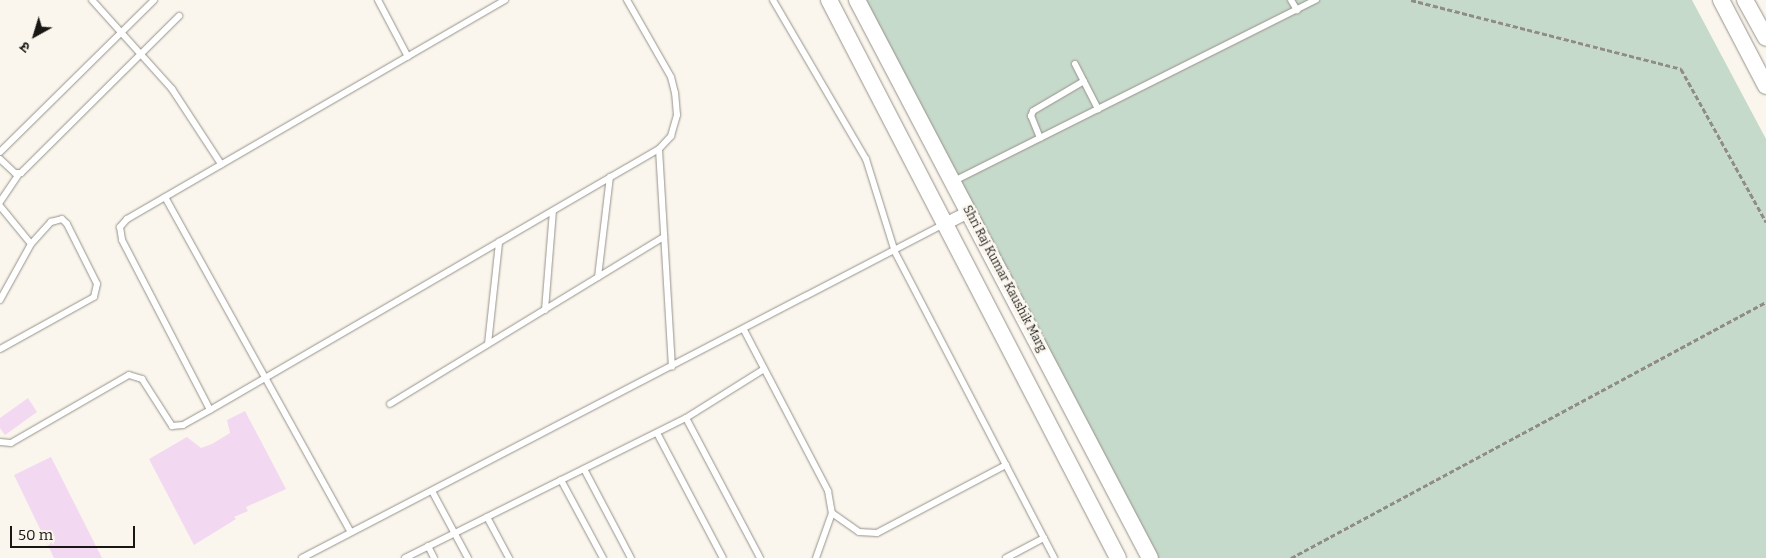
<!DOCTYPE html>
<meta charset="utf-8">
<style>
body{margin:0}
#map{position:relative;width:1766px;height:558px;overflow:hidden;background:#faf6ed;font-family:Bitter,"Noto Sans Devanagari",serif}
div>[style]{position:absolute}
.green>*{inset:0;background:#c6dacb}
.building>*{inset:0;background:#f2d8f1}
.path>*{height:3px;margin-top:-1.5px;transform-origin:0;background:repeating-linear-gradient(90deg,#8f8c86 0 5px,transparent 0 7.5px)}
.roads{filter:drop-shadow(0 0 1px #96928a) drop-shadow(0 0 1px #96928a)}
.service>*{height:6px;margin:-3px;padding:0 3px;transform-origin:3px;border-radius:3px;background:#fff}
.minor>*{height:12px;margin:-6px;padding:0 6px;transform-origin:6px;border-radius:6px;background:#fff}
.tertiary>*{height:16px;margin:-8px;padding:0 8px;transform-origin:8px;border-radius:8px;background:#fff}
span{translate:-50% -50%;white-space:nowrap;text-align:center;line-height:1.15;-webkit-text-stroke:4px #faf6ed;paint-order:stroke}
.street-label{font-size:12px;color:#181714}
.north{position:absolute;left:10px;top:10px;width:50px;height:50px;-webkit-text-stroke:4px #faf6ed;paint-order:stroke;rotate:219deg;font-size:14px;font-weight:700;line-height:20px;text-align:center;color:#181714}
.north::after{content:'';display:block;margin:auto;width:18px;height:22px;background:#181714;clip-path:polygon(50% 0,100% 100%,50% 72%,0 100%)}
.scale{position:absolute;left:10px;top:526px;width:125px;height:22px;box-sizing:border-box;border:2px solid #181714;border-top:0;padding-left:6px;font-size:15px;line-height:18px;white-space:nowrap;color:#181714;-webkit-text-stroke:4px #faf6ed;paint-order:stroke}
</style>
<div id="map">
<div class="green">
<div style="clip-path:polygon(863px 0,1692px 0,1766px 139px,1766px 558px,1152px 558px)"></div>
</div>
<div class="building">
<div style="clip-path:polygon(28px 398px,37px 412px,5px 435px,0 428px,0 418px)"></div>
<div style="clip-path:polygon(245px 411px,286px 489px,246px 507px,248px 511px,234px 517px,236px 519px,194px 545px,149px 459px,187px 437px,201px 448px,212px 444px,230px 433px,227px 420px)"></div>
<div style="clip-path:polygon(51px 457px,102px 558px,54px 558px,14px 475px)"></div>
</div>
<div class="path">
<div style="left:1411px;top:0;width:279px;rotate:14.3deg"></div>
<div style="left:1681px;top:69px;width:175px;rotate:60.9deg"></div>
<div style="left:1291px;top:558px;width:540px;rotate:-28.32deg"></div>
</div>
<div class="roads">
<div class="service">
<div style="left:92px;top:0;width:120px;rotate:48deg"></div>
<div style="left:172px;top:89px;width:90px;rotate:56.8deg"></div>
<div style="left:378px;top:0;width:64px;rotate:62.2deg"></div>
<div style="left:505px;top:0;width:437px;rotate:149.9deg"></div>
<div style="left:127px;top:219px;width:11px;rotate:131deg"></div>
<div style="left:120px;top:227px;width:13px;rotate:81deg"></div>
<div style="left:122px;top:240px;width:191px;rotate:62.6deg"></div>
<div style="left:210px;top:410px;width:519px;rotate:-30.17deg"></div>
<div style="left:659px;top:149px;width:18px;rotate:-47deg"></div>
<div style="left:671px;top:136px;width:22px;rotate:-74deg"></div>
<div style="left:677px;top:115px;width:22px;rotate:-95deg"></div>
<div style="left:675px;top:93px;width:16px;rotate:-104deg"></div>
<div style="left:671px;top:77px;width:89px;rotate:-119.7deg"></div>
<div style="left:773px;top:0;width:184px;rotate:59.7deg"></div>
<div style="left:866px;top:159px;width:97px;rotate:72.7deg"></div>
<div style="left:895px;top:252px;width:345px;rotate:62.5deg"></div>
<div style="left:1291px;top:0;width:12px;rotate:59deg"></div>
<div style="left:1075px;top:64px;width:51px;rotate:62.9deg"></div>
<div style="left:1040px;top:138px;width:24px;rotate:-112deg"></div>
<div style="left:1031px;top:116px;width:5px;rotate:-68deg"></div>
<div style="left:1033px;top:111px;width:59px;rotate:-30.5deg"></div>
<div style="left:659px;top:149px;width:218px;rotate:86.6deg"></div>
<div style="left:0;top:152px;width:216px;rotate:-44.6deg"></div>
<div style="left:0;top:159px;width:21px;rotate:43deg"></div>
<div style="left:15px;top:173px;width:6px"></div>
<div style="left:21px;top:173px;width:223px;rotate:-44.8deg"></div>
<div style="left:954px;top:181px;width:405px;rotate:-26.6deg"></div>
<div style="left:165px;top:197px;width:383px;rotate:61deg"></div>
<div style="left:0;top:202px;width:34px;rotate:-56deg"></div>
<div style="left:0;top:206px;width:49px;rotate:50.8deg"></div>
<div style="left:598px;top:277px;width:101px;rotate:-83.2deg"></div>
<div style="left:0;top:300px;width:64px;rotate:-61deg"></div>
<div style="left:31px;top:244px;width:30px;rotate:-48deg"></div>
<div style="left:51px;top:222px;width:11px;rotate:-15deg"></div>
<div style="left:62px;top:219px;width:7px;rotate:45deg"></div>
<div style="left:67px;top:224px;width:67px;rotate:63.4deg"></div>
<div style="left:97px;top:284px;width:13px;rotate:103deg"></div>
<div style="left:94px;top:297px;width:107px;rotate:151deg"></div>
<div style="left:545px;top:310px;width:99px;rotate:-85.4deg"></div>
<div style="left:744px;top:330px;width:182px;rotate:62.4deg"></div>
<div style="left:828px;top:491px;width:22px;rotate:80deg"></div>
<div style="left:832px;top:513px;width:48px;rotate:109.6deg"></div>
<div style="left:488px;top:344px;width:103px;rotate:-83.8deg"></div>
<div style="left:390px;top:404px;width:321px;rotate:-31.4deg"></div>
<div style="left:686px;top:418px;width:158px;rotate:62.1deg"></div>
<div style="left:657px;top:433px;width:141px;rotate:62.2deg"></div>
<div style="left:0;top:442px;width:11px;rotate:5deg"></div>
<div style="left:11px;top:443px;width:136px;rotate:-30deg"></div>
<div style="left:129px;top:375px;width:14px;rotate:17deg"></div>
<div style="left:142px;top:379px;width:56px;rotate:57.4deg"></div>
<div style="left:172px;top:426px;width:11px;rotate:-5deg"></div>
<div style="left:183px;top:425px;width:31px;rotate:-29deg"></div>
<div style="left:584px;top:469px;width:101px;rotate:62.2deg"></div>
<div style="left:561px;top:480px;width:89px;rotate:61.7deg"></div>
<div style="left:432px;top:491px;width:76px;rotate:61.8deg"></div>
<div style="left:832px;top:513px;width:33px;rotate:35deg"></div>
<div style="left:859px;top:532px;width:18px;rotate:3deg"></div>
<div style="left:877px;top:533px;width:146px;rotate:-27.8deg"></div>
<div style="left:487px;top:517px;width:47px;rotate:61.8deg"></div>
<div style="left:428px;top:546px;width:13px;rotate:63deg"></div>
<div style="left:302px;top:558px;width:724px;rotate:-27.49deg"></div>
<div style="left:405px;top:558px;width:314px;rotate:-26.5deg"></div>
<div style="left:686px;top:418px;width:92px;rotate:-32.1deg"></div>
<div style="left:1006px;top:558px;width:43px;rotate:-27.8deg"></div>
</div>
<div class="minor">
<div style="left:945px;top:224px;width:27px;rotate:-27deg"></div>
</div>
<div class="tertiary">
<div style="left:829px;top:0;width:628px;rotate:62.62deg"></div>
<div style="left:857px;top:0;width:630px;rotate:62.3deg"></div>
<div style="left:1721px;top:0;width:97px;rotate:62.4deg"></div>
<div style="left:1745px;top:0;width:43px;rotate:61.1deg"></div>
</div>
</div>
<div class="street-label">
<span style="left:1004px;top:279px;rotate:62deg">Shri Raj Kumar Kaushik Marg</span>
</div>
<div class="north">उ</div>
<div class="scale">50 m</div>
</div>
